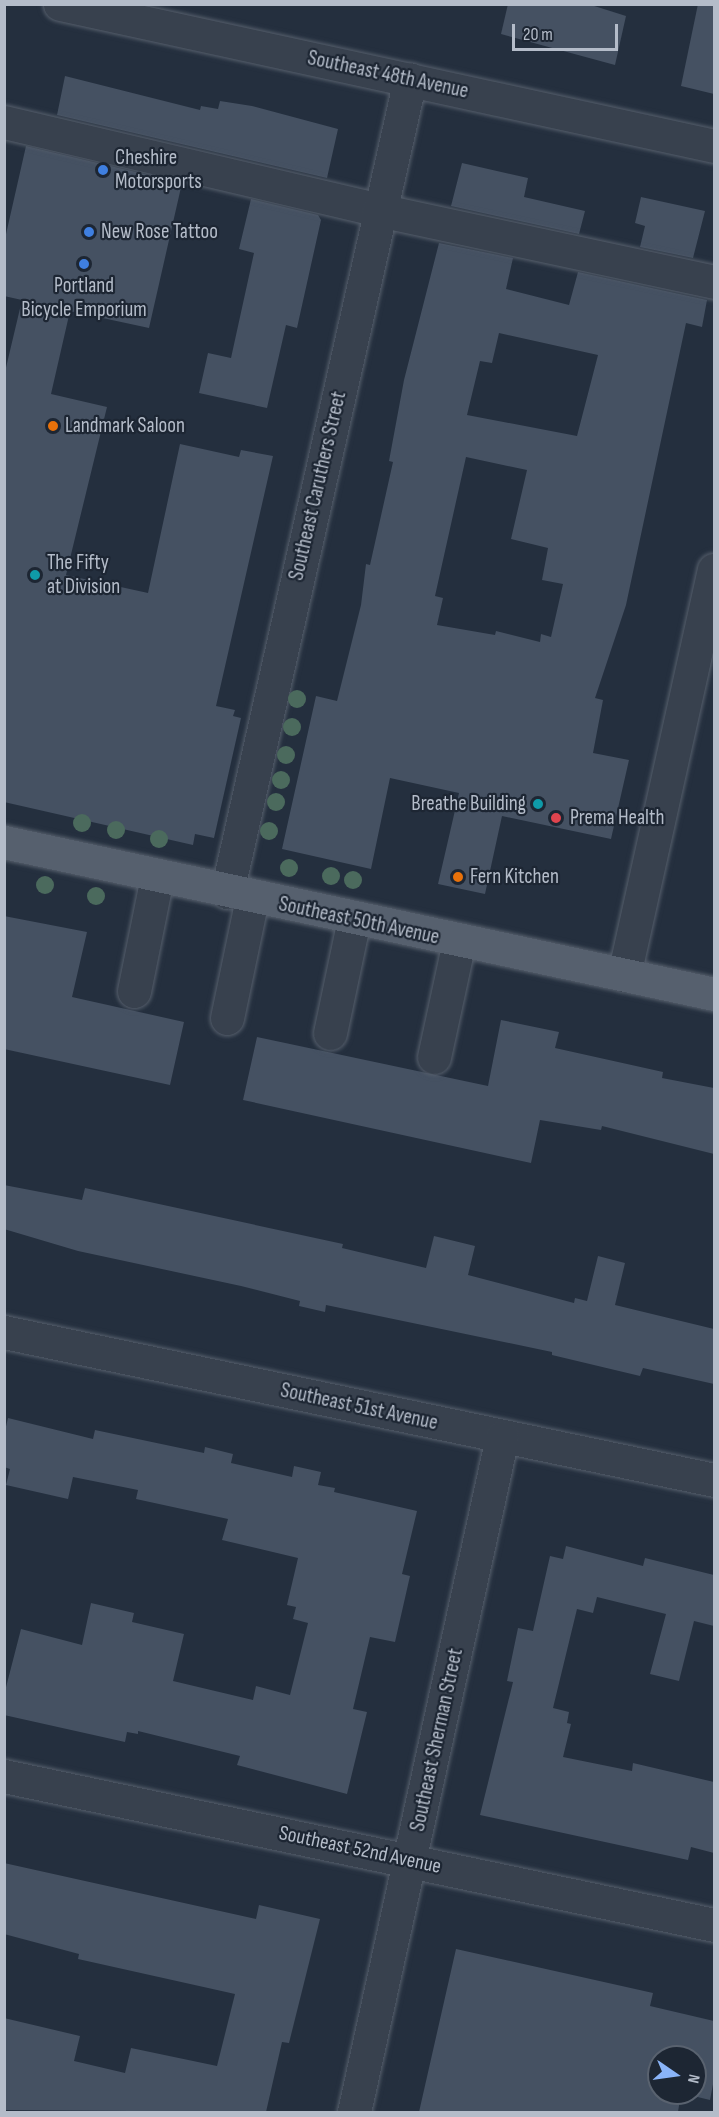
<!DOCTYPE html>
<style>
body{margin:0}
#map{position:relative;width:719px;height:2117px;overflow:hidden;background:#242f3e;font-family:"Sofia Sans Condensed",sans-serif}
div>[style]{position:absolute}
.building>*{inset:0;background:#455162}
.roads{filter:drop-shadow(0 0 2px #565f6c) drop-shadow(0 0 2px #565f6c)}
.minor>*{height:33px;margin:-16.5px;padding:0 16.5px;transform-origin:16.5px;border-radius:16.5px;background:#38414e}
.major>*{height:33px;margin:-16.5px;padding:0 16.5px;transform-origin:16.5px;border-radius:16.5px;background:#56606e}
.trees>*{width:18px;height:18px;margin:-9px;border-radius:50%;background:#4b6a5d}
.dots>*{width:16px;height:16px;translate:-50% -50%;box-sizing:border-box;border:3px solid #1d2633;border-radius:50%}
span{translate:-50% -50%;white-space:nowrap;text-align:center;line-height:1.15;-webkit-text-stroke:4.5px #1d2633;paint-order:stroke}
.street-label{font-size:21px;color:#b4bcc9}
.poi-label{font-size:21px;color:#b4bcc9}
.left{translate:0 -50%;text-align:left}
.right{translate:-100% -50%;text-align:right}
.frame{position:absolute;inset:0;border:6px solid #b4bcc9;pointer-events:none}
.north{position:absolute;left:647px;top:2045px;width:60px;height:60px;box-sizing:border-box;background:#1d2633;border:2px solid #59626f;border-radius:50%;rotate:103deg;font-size:16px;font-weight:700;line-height:24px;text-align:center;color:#b4bcc9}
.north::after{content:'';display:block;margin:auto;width:21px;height:27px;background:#8ab4f8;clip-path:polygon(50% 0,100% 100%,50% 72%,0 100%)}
.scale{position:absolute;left:512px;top:24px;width:106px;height:27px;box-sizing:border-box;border:3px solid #b4bcc9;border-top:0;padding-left:8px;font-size:18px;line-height:21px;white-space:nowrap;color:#b4bcc9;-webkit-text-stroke:4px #1d2633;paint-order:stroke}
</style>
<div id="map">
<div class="building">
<div style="clip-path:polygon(508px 4px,588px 4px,626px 16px,615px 65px,501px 34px)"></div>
<div style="clip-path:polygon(698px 4px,714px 4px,714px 94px,681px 86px)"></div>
<div style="clip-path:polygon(65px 76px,200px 110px,201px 106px,218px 109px,220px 101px,252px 106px,338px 129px,327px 178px,57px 115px)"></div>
<div style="clip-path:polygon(26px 146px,182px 183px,149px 328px,70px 311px,51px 394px,107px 407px,66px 575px,148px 593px,180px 444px,239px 457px,241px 450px,273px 456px,216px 706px,235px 710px,233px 716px,241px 718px,214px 838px,195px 834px,193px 845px,4px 802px,4px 376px,22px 300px,4px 296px,4px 243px)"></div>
<div style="clip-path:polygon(462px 163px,528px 178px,524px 197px,585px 211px,579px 234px,451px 206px)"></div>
<div style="clip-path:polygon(641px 197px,705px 211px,693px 258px,640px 247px,645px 226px,635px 223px)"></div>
<div style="clip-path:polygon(251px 199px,318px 215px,321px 220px,297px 328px,286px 325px,267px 408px,199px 393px,208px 353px,231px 358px,254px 253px,239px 249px)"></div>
<div style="clip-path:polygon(evenodd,439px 243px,513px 258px,506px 289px,569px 305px,578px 272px,707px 300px,702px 327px,686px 323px,626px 605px,595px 698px,603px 700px,593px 753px,629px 760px,611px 839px,502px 816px,485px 894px,438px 884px,459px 793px,390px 778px,371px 869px,282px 849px,316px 696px,337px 701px,361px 605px,366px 564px,370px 565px,393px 462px,389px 461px,404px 380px,439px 243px,499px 333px,598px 355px,577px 436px,467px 415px,480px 361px,492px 363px,499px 333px,439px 243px,466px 457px,527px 470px,511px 539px,548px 548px,542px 580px,563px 584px,551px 637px,541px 634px,540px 642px,496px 631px,495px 635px,437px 625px,443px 598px,435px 596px,466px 457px)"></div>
<div style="clip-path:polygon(4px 916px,87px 932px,72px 997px,184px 1022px,170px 1085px,4px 1049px)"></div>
<div style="clip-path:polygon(501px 1020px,559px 1032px,555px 1048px,663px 1072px,662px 1078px,714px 1088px,714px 1154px,602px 1126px,601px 1130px,540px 1120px,531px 1163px,243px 1100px,257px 1037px,488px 1086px)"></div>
<div style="clip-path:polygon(4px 1185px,82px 1200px,85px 1188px,343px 1244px,342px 1248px,426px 1268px,434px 1236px,475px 1246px,468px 1275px,574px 1303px,575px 1298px,587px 1301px,598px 1256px,625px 1263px,615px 1305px,714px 1329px,714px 1384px,643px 1368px,640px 1376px,552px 1355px,552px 1352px,326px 1305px,325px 1312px,299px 1306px,300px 1301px,241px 1286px,78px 1251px,4px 1229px)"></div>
<div style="clip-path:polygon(8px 1418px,93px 1439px,95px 1430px,204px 1453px,205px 1447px,233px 1454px,231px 1463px,292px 1477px,294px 1466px,321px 1472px,318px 1485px,335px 1488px,334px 1492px,417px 1511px,402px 1574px,410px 1576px,395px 1642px,370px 1637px,353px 1709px,367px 1712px,347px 1794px,237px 1765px,240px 1756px,138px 1731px,138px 1734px,127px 1732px,125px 1742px,4px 1715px,4px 1695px,21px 1629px,82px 1645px,91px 1603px,134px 1613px,132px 1622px,184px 1634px,173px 1681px,253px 1700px,256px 1686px,290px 1695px,308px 1623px,293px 1619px,296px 1607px,287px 1605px,298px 1558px,222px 1540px,228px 1519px,136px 1499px,138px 1490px,73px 1477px,68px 1499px,6px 1485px,10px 1469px,4px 1467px,4px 1435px)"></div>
<div style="clip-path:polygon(566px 1546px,643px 1566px,645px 1558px,714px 1575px,714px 1626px,694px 1621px,679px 1681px,650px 1674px,666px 1614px,597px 1597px,593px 1613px,577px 1609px,553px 1708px,569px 1712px,567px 1723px,571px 1724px,563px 1757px,632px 1771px,633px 1763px,714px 1782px,714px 1853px,691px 1847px,688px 1860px,480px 1815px,513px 1682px,507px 1681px,518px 1628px,533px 1631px,550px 1556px,563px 1559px)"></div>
<div style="clip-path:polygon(4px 1863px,256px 1919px,259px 1905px,320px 1919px,289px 2043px,282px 2042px,266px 2112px,4px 2110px,4px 2018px,80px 2036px,74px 2061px,125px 2073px,131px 2048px,217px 2066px,235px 1994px,78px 1959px,79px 1954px,4px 1934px)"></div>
<div style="clip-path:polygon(evenodd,456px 1949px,653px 1993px,650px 2006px,714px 2021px,714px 2079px,710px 2100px,681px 2093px,678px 2112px,419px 2112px,456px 1949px,659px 2057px,695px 2057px,695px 2093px,659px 2093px,659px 2057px)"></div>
</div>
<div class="roads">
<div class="minor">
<div style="left:60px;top:4px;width:669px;rotate:12.25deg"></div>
<div style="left:4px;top:122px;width:385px;rotate:13.2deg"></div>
<div style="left:379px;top:210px;width:343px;rotate:12.1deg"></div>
<div style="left:227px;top:892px;width:833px;rotate:-77.31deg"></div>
<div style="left:624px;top:975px;width:415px;rotate:-77.5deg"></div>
<div style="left:134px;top:991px;width:116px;rotate:-78.6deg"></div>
<div style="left:227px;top:1018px;width:123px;rotate:-78.2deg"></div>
<div style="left:330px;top:1033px;width:116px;rotate:-78.1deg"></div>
<div style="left:434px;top:1057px;width:119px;rotate:-77.8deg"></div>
<div style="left:4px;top:1332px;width:725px;rotate:11.77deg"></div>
<div style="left:4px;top:1776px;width:725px;rotate:11.85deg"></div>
<div style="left:354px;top:2112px;width:691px;rotate:-77.63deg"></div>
</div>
<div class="major">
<div style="left:4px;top:842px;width:726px;rotate:12.08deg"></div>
</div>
</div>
<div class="trees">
<div style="left:297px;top:699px"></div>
<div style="left:292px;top:727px"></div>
<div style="left:286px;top:755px"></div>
<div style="left:281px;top:780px"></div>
<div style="left:276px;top:802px"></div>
<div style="left:82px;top:823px"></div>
<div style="left:116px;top:830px"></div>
<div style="left:269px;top:831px"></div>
<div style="left:159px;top:839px"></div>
<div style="left:289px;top:868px"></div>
<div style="left:331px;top:876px"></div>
<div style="left:353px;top:880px"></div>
<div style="left:45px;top:885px"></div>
<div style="left:96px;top:896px"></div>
</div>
<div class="dots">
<div style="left:103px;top:170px;background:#3f7fe0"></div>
<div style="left:89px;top:232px;background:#3f7fe0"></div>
<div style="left:84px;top:264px;background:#3f7fe0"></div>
<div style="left:53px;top:426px;background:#e8710a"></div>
<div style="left:35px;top:575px;background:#0f9aa8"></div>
<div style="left:538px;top:804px;background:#0f9aa8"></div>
<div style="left:556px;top:818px;background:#e0444e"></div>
<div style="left:458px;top:877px;background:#e8710a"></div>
</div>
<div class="street-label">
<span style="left:388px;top:75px;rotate:12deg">Southeast 48th Avenue</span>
<span style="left:318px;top:486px;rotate:-77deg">Southeast Caruthers Street</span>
<span style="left:359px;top:921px;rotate:12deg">Southeast 50th Avenue</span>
<span style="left:359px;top:1407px;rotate:12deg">Southeast 51st Avenue</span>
<span style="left:437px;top:1740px;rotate:-78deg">Southeast Sherman Street</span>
<span style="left:360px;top:1850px;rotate:12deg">Southeast 52nd Avenue</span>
</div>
<div class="poi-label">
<span class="left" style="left:115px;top:170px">Cheshire<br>Motorsports</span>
<span class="left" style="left:101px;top:232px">New Rose Tattoo</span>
<span style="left:84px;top:298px">Portland<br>Bicycle Emporium</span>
<span class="left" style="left:65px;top:426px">Landmark Saloon</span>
<span class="left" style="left:47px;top:575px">The Fifty<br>at Division</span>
<span class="right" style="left:526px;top:804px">Breathe Building</span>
<span class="left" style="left:570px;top:818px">Prema Health</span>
<span class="left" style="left:470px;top:877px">Fern Kitchen</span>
</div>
<div class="frame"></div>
<div class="north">N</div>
<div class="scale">20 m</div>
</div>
